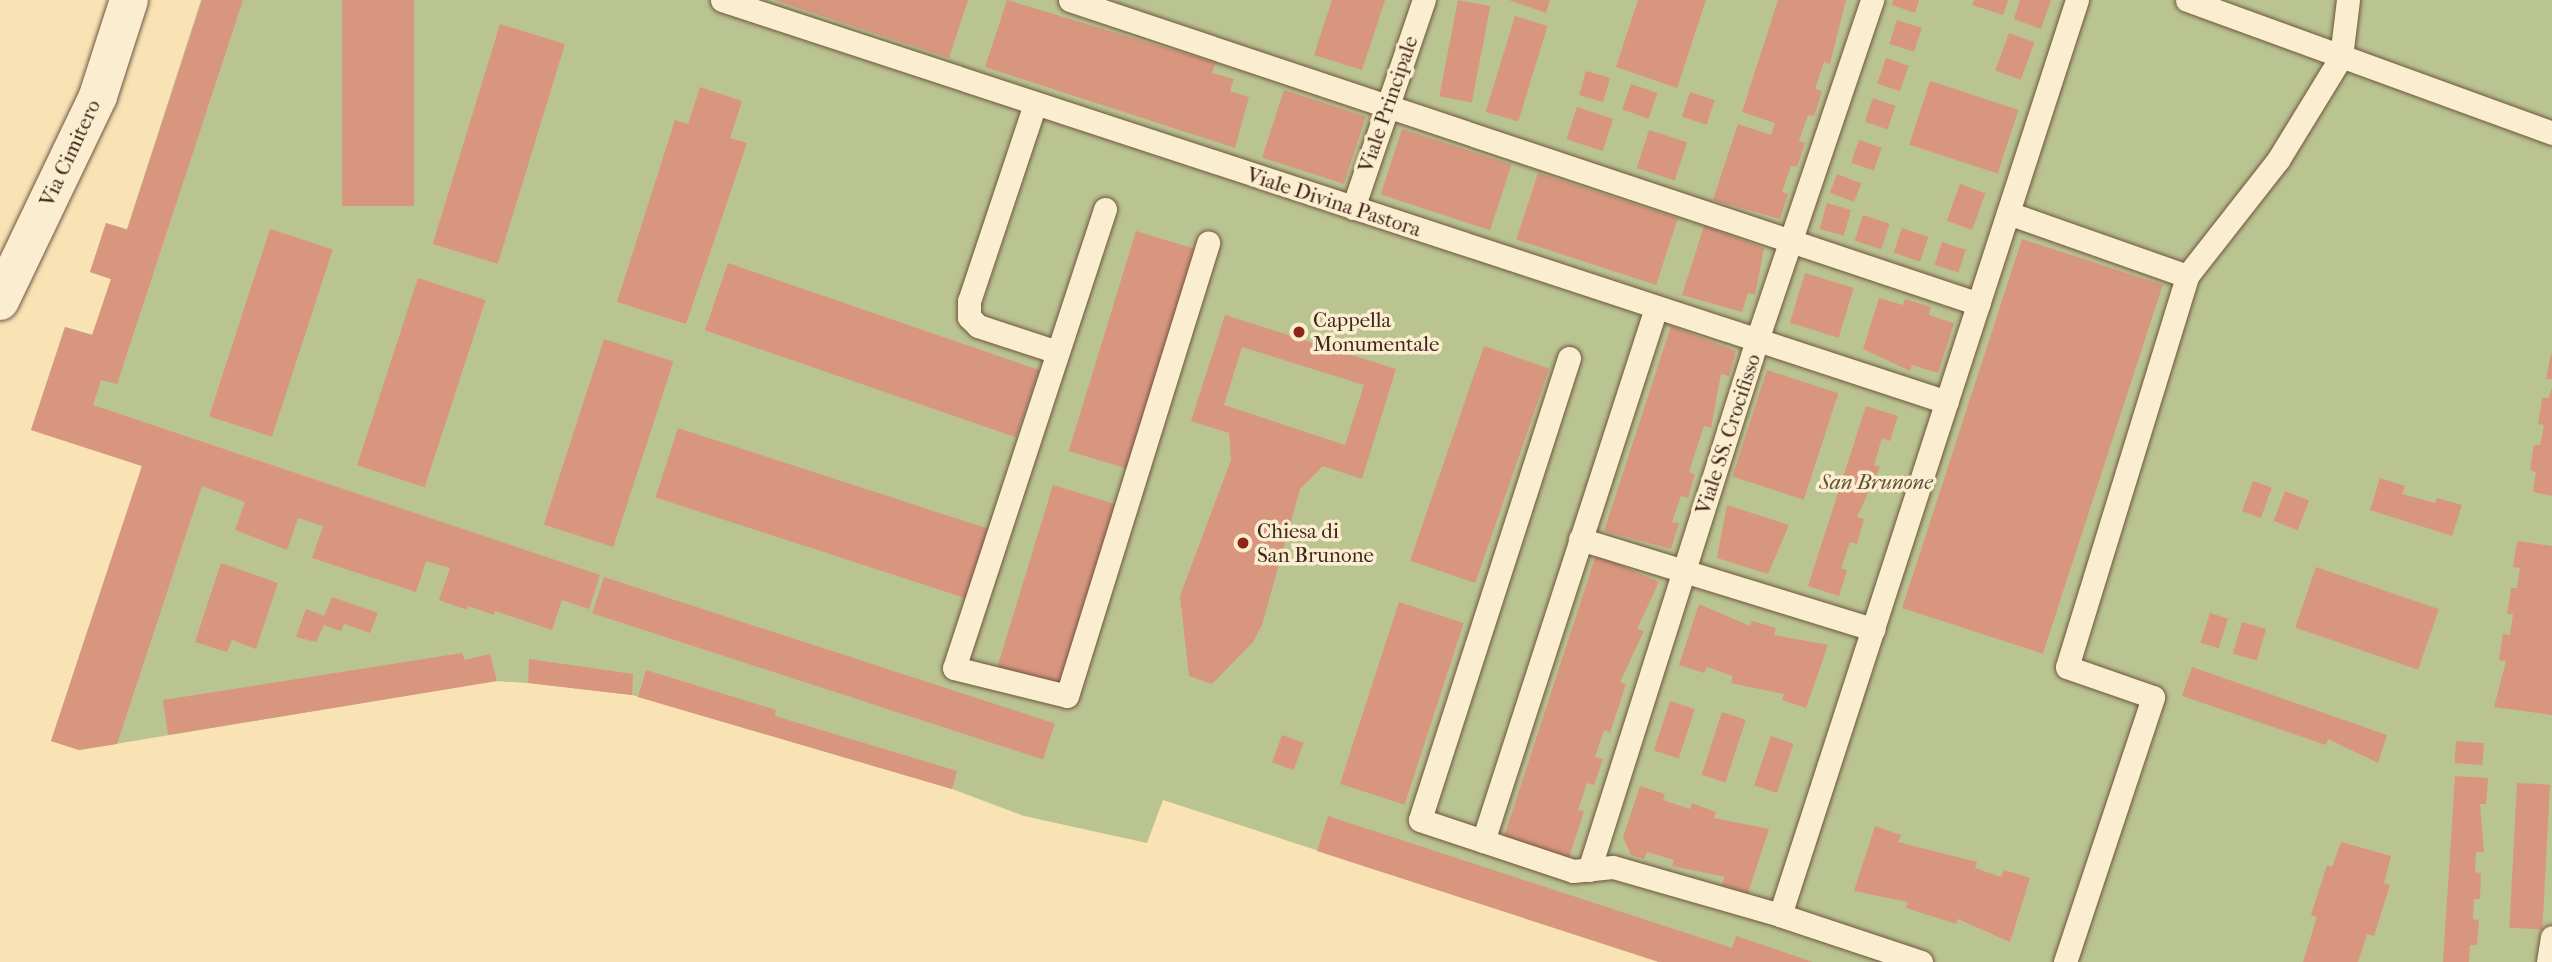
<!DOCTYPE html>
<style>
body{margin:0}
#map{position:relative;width:2552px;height:962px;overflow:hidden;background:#f9e3b5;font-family:"IM FELL French Canon",serif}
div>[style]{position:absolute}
.green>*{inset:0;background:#bac490}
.building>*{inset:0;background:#d9967f;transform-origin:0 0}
.roads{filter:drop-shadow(0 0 2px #6f5542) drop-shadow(0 0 2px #6f5542)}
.lane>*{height:23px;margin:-11.5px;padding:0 11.5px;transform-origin:11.5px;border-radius:11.5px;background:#fbedcf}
.street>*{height:38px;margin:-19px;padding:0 19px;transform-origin:19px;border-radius:19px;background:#fbedcf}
.dots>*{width:19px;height:19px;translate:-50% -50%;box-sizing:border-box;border:4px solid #fbedcf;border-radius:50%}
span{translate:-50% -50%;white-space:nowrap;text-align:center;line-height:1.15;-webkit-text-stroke:7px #fbedcf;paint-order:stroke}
.street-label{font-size:21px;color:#41261c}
.poi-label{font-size:21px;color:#41261c}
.left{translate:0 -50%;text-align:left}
.park-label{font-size:21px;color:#5f4e39;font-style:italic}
</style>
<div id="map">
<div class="green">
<div style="clip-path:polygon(201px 0,2552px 0,2552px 962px,1659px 962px,1163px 800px,1147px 843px,1024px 816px,952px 789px,632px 695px,528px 683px,496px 681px,79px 750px,51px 741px,142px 466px,31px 430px,65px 327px,93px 335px,111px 279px,90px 272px,106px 223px,127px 229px)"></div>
</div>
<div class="building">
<div style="clip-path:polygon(202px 0,243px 0,117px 384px,101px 380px,93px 405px,600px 575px,589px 609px,562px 600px,552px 630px,495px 611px,494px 615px,468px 606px,467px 610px,439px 600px,450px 568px,426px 561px,416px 592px,312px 558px,323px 526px,298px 518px,287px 550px,235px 530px,245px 502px,202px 486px,117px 744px,79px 750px,51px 741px,142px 466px,31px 430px,65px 327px,92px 335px,111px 279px,90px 272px,106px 223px,127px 230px)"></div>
<div style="left:342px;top:0;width:72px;height:206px"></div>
<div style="clip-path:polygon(774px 0,968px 0,949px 58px)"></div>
<div style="clip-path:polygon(1007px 0,1216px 63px,1212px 73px,1234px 79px,1230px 91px,1249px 97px,1235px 148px,985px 67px)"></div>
<div style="clip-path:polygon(1332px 0,1385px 0,1362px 70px,1314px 55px)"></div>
<div style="left:1458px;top:0;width:33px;height:98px;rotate:11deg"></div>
<div style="clip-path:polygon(1509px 0,1550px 0,1546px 13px)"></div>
<div style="clip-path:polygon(1638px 0,1706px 0,1677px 88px,1616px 67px)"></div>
<div style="clip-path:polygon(1778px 0,1846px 0,1830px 64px,1824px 62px,1815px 89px,1822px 91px,1814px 116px,1808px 115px,1799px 141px,1805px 143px,1797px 167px,1791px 166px,1782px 192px,1788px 194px,1780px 219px,1713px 200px,1738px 124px,1771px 135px,1775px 123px,1742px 112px)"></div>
<div style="clip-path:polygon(1893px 0,1919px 0,1915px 13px,1892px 5px)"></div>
<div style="clip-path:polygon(1974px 0,2008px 0,2003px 15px,1972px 5px)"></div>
<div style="clip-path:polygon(2020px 0,2051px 0,2041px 29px,2014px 19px)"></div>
<div style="left:1515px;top:16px;width:34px;height:100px;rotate:17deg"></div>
<div style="left:1897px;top:20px;width:26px;height:25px;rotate:18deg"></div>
<div style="left:500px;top:24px;width:68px;height:230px;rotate:17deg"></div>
<div style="left:2009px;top:33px;width:27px;height:40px;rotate:20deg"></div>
<div style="left:1886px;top:58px;width:24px;height:27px;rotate:19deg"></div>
<div style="left:1586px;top:71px;width:25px;height:25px;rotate:16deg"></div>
<div style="left:1930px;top:81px;width:93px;height:67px;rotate:18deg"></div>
<div style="left:1631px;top:84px;width:28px;height:27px;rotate:19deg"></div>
<div style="clip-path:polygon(700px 87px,742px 101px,730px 138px,747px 143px,686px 324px,617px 302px,675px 120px,688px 124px)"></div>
<div style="left:1284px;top:90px;width:86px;height:71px;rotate:18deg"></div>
<div style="left:1690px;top:92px;width:26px;height:26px;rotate:18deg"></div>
<div style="left:1873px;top:98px;width:24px;height:25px;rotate:19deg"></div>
<div style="left:1577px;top:107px;width:38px;height:34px;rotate:18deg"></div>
<div style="left:1402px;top:129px;width:115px;height:69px;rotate:18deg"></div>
<div style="left:1649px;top:130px;width:40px;height:40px;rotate:18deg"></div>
<div style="left:1859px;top:140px;width:24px;height:24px;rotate:19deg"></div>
<div style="left:1538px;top:173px;width:147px;height:70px;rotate:18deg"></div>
<div style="left:1837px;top:174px;width:26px;height:20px;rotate:21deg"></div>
<div style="left:1960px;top:184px;width:27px;height:39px;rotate:20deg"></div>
<div style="left:1827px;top:203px;width:25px;height:27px;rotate:16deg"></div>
<div style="left:1863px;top:215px;width:28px;height:27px;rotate:18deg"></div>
<div style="clip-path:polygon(1704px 226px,1764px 248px,1755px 295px,1748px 293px,1742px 312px,1682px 295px)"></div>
<div style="left:1902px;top:228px;width:28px;height:26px;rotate:19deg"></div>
<div style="left:270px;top:229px;width:66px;height:197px;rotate:18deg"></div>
<div style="left:1136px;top:231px;width:67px;height:230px;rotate:17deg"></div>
<div style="left:2022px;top:239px;width:148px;height:388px;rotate:18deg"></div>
<div style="left:1942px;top:242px;width:25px;height:24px;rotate:18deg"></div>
<div style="left:728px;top:263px;width:329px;height:71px;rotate:19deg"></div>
<div style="left:1805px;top:273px;width:51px;height:52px;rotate:17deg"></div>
<div style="left:418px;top:278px;width:71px;height:197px;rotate:18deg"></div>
<div style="clip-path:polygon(1879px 298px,1903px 305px,1905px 299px,1931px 307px,1929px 315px,1954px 323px,1938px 373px,1912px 365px,1910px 371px,1863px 349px)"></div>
<div style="clip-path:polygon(evenodd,1225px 315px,1396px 369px,1362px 479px,1323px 466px,1300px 489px,1262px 625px,1253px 642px,1212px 684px,1189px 676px,1180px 596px,1231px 460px,1229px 433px,1191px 421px,1225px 315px,1242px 347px,1364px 385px,1345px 445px,1224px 405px,1242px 347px)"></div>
<div style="clip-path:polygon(1671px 326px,1736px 351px,1729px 376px,1721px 374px,1711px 428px,1704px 426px,1689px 472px,1695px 474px,1688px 498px,1681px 496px,1672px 522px,1679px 523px,1671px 549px,1604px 531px)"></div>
<div style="left:604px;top:339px;width:73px;height:195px;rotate:18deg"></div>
<div style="left:1484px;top:346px;width:69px;height:227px;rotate:19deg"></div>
<div style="clip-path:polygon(2551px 354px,2552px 354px,2552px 379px,2546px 379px)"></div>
<div style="left:1767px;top:370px;width:75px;height:112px;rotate:18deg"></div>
<div style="clip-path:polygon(2551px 389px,2552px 389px,2552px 496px,2533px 492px,2536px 472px,2530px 470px,2534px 445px,2540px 445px,2544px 425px,2538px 424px,2542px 398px,2549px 398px)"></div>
<div style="clip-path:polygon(1866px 406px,1898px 416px,1890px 441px,1882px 438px,1874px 465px,1880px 467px,1857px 517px,1864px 519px,1857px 544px,1850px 542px,1841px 568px,1847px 570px,1839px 596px,1808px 586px)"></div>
<div style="left:678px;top:428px;width:328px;height:73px;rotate:18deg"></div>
<div style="clip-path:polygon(2380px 478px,2405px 486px,2402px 494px,2435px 503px,2437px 498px,2462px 505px,2452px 536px,2370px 510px)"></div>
<div style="left:2253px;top:481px;width:20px;height:32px;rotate:20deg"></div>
<div style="left:1053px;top:485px;width:73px;height:196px;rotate:17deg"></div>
<div style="left:2285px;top:491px;width:26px;height:32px;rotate:21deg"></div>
<div style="clip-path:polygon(1727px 505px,1789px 525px,1768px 574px,1717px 558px)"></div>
<div style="clip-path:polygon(2517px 541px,2552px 546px,2552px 715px,2494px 707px,2506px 661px,2499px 660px,2503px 634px,2510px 635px,2513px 614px,2507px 614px,2511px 588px,2517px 588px,2520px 568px,2513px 567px)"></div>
<div style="clip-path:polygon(1596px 555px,1659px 582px,1637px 629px,1644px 631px,1620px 682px,1626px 684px,1610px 733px,1604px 730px,1595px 757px,1603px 759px,1594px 785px,1587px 783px,1578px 810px,1584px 811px,1569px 858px,1504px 837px)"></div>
<div style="clip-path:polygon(221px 563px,278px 583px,256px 649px,232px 640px,227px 652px,195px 642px)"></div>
<div style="left:2316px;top:567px;width:130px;height:64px;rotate:19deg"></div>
<div style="left:604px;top:577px;width:474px;height:38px;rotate:18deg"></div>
<div style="clip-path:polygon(332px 597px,378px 613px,370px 633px,344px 624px,341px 631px,324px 625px,316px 642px,296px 637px,306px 609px,324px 616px)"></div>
<div style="left:1399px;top:602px;width:68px;height:191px;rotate:18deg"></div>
<div style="clip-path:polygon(1699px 604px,1750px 626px,1752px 621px,1776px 628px,1774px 635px,1828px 645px,1806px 708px,1782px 700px,1784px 694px,1731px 683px,1733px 676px,1707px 667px,1704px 673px,1679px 665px)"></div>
<div style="left:2210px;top:613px;width:19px;height:31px;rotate:18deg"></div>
<div style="left:2242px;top:622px;width:25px;height:33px;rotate:16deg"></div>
<div style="clip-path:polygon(462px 653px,465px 660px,490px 654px,497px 681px,168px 735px,163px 700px)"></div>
<div style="clip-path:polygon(529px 659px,633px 674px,632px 695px,528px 683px)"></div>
<div style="clip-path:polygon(2192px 667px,2387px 735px,2378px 763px,2328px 739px,2326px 745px,2182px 696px)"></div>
<div style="clip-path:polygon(646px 670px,776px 710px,775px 716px,957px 771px,952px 789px,638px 697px)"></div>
<div style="left:1670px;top:701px;width:26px;height:52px;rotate:18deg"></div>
<div style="left:1722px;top:712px;width:25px;height:66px;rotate:18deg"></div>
<div style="left:1282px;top:735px;width:23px;height:29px;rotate:20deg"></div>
<div style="left:1771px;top:736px;width:24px;height:52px;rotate:19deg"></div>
<div style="left:2456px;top:741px;width:28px;height:22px;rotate:4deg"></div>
<div style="clip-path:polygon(2455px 776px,2488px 778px,2486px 804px,2480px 804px,2484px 852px,2476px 852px,2475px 872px,2481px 873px,2480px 899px,2474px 899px,2473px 919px,2479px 920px,2477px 945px,2470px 945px,2469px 962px,2443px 962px)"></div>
<div style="left:2517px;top:783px;width:33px;height:145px;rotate:3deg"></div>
<div style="clip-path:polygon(1640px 786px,1665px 794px,1663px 800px,1690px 809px,1692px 803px,1716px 812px,1714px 818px,1769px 829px,1748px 893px,1722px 885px,1725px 877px,1672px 866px,1674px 860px,1647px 852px,1644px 859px,1631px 855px,1623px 837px)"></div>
<div style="clip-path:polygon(1328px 816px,1732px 948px,1736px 936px,1813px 962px,1659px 962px,1317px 851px)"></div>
<div style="clip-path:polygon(1875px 826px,1901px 835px,1898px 842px,1977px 862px,1975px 868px,2001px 877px,2004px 870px,2030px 878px,2010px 942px,1958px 919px,1956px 924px,1906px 908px,1908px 902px,1854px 891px)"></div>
<div style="clip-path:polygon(2341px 842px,2391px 856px,2384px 883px,2390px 885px,2374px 936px,2367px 934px,2358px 962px,2303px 962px,2317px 917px,2311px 915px,2327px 865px,2332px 867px)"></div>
</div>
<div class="roads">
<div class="lane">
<div style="left:722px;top:0;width:1289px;rotate:18.17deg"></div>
<div style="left:1070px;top:0;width:958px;rotate:18.49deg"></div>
<div style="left:2187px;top:0;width:388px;rotate:20deg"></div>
<div style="left:1035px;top:104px;width:208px;rotate:108.5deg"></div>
<div style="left:969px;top:301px;width:16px;rotate:90deg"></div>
<div style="left:969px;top:317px;width:13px;rotate:45deg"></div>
<div style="left:978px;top:326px;width:83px;rotate:18.2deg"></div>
<div style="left:1353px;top:208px;width:220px;rotate:-71.2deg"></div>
<div style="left:1105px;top:209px;width:483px;rotate:108.2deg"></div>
<div style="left:954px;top:668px;width:116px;rotate:13.9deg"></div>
<div style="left:1067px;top:696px;width:475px;rotate:-72.7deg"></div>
<div style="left:2008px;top:213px;width:190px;rotate:19.4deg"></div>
<div style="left:1569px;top:358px;width:485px;rotate:107.9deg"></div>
<div style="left:1420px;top:820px;width:161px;rotate:18.4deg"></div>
<div style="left:1573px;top:871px;width:40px;rotate:-5.7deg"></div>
<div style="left:1613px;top:867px;width:174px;rotate:16deg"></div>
<div style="left:1580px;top:539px;width:307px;rotate:17.1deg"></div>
<div style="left:1483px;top:841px;width:560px;rotate:-72.02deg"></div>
<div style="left:1589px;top:870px;width:556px;rotate:-72.41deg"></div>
<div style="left:1757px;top:340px;width:359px;rotate:-71.3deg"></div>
<div style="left:1921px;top:962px;width:149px;rotate:-161.6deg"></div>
<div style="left:1780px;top:915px;width:962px;rotate:-72.02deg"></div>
<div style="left:2065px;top:962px;width:279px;rotate:-71.6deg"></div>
<div style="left:2153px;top:697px;width:91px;rotate:-160.8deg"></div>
<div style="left:2067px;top:667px;width:409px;rotate:-72.9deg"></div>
<div style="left:2187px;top:276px;width:147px;rotate:-51.9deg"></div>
<div style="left:2278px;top:160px;width:121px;rotate:-58.5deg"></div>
<div style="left:2341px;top:57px;width:57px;rotate:-83deg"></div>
<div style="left:2548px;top:962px;width:25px;rotate:-81deg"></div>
</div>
<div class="street">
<div style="left:0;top:301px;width:227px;rotate:-64.4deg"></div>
<div style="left:98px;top:96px;width:101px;rotate:-72.1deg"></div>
</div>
</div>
<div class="dots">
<div style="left:1299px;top:332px;background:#8f2418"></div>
<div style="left:1243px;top:543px;background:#8f2418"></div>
</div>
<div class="street-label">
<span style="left:1388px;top:104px;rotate:-71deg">Viale Principale</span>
<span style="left:70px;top:153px;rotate:-65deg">Via Cimitero</span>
<span style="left:1334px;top:202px;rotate:18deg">Viale Divina Pastora</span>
<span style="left:1728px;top:434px;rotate:-72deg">Viale SS. Crocifisso</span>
</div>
<div class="poi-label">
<span class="left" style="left:1313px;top:332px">Cappella<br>Monumentale</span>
<span class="left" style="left:1257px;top:543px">Chiesa di<br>San Brunone</span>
</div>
<div class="park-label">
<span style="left:1876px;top:482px">San Brunone</span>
</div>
</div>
